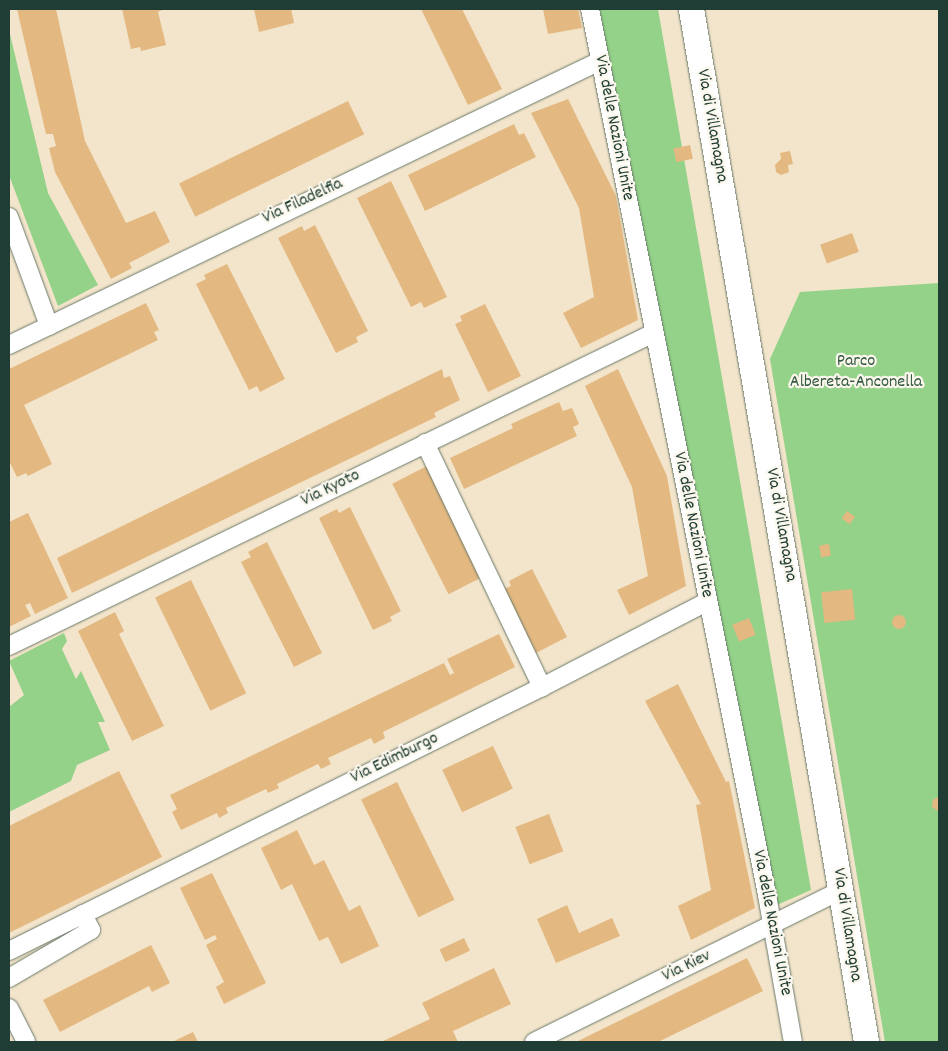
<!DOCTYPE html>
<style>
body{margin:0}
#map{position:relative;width:948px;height:1051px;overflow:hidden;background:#f3e5cb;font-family:Dekko,sans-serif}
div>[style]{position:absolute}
.green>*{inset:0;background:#93d288}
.building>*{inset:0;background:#e3b881;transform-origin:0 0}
.round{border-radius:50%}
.roads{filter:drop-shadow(0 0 1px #697869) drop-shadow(0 0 1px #697869)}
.minor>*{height:18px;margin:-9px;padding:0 9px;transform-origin:9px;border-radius:9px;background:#fff}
.secondary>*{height:25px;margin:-12.5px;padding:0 12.5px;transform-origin:12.5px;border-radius:12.5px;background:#fff}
span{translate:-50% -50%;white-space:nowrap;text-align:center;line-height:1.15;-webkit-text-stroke:4.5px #fbf7ec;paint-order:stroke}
.street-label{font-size:18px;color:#1f3d34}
.park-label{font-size:18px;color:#365b45}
.frame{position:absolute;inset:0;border:10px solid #1f3d34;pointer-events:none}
</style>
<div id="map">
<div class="green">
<div style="clip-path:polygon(599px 9px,658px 9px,811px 890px,777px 905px)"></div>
<div style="clip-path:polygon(9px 30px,48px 193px,98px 285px,58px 306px,9px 175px)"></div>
<div style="clip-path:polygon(939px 283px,939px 1042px,885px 1042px,770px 359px,800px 292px)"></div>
<div style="clip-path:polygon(64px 633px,67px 641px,62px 649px,76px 679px,81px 671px,105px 722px,98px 722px,110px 750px,77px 765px,71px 781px,9px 812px,9px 707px,24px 695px,9px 661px)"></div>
</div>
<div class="building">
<div style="clip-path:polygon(17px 9px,56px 9px,85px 141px,126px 223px,155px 211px,170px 242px,129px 263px,132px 268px,111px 279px,55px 172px,49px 148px,56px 146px,53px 134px,46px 134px)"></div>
<div style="clip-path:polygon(122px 9px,164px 9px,158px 12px,166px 45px,141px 51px,140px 47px,131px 49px)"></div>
<div style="clip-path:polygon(254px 9px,291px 9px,294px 23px,259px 32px)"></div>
<div style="clip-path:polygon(421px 9px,462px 9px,502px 89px,468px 105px)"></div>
<div style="clip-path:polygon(543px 9px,578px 9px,582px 28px,548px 34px)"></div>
<div style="clip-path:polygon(568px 99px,616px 196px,638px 320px,581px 348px,563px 313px,594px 297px,579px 208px,531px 113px)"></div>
<div style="left:348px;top:101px;width:37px;height:188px;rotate:64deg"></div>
<div style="clip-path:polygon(514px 124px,519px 135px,524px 133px,536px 157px,425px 211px,408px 175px)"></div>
<div style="left:690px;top:145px;width:14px;height:17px;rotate:78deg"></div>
<div style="clip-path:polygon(790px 151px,793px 164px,788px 165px,789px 172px,781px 175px,776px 172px,775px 165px,781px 159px,780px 153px)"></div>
<div style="clip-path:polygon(391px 181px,447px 297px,424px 308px,421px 302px,411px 307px,357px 198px)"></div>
<div style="clip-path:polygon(315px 225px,368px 331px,356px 337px,358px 342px,336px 353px,278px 238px,302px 226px,304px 231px)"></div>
<div style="left:852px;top:233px;width:20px;height:34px;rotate:70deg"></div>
<div style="clip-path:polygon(227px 264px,285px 379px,260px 392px,257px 386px,249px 390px,196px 284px,206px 279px,204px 275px)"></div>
<div style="clip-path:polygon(146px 303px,159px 330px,154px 332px,158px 340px,24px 405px,52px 464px,28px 476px,26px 473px,17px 477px,9px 461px,9px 369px)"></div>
<div style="clip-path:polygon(485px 304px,521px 376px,488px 392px,455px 324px,462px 321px,460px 316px)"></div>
<div style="clip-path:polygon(442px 369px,444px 378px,450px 376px,460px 400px,434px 413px,436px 417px,72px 593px,57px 558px)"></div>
<div style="clip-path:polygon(618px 369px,667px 476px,686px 586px,629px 615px,617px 590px,648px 576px,632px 487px,585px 386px)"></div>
<div style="clip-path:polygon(559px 402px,563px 411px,572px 408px,579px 424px,573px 427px,577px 436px,464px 489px,450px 458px,513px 428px,511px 424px)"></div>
<div style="left:427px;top:466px;width:124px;height:39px;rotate:63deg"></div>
<div style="clip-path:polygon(350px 507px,401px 611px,390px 617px,392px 621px,373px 630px,319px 518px,337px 509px,339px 513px)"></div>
<div style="left:847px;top:511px;width:10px;height:9px;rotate:37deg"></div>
<div style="clip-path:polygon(28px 513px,68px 598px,35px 614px,30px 603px,25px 605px,31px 616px,9px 627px,9px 522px)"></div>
<div style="clip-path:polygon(267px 542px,322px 653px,294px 667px,241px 562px,251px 557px,248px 552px)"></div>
<div style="left:829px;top:544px;width:12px;height:10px;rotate:81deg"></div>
<div style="clip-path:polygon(532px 569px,567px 637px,536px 653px,504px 589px,511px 586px,509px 581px)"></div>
<div style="left:191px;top:580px;width:126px;height:40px;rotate:64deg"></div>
<div style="left:852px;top:589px;width:31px;height:31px;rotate:84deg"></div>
<div style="clip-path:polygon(115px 612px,124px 631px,119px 634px,164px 726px,132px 741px,78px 631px)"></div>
<div class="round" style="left:892px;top:615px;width:14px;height:14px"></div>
<div style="left:749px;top:618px;width:18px;height:18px;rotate:68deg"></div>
<div style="clip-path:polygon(499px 634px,515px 667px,383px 732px,385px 738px,374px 744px,371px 738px,328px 758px,331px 764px,321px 769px,318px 764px,277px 784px,279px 788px,268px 793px,266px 789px,226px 808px,228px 813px,219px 818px,217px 813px,181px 830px,172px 812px,177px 809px,170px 795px,444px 663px,450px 675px,454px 673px,447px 659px)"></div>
<div style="clip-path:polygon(678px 684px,726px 782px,729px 781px,755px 908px,691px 940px,678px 906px,711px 890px,696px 805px,701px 804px,645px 701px)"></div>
<div style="left:493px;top:746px;width:47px;height:56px;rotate:65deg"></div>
<div style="clip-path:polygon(119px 771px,162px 857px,9px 933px,9px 826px)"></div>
<div style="left:397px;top:782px;width:131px;height:40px;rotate:64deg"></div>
<div style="clip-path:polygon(939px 796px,939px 812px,932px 807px,933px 800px)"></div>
<div style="left:549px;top:814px;width:40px;height:36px;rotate:69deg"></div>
<div style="clip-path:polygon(297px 830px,314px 865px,324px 860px,349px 911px,360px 905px,379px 946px,341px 964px,328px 937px,319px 941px,292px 884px,281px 890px,261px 848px)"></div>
<div style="clip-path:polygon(212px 873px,266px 983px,224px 1004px,216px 987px,224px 982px,206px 945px,217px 939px,215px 935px,205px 940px,180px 888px)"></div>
<div style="clip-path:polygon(567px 905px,579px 933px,612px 918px,620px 936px,556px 963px,537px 919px)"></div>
<div style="left:464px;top:938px;width:14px;height:27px;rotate:65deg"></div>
<div style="clip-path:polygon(151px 945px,170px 983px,152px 992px,149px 986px,60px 1032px,43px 1000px)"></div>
<div style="clip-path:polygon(747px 958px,763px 991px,658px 1042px,576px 1042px)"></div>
<div style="clip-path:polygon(494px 968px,511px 1004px,453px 1031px,458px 1042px,381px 1042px,430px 1019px,422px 1003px)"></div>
<div style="clip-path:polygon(193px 1032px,198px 1042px,172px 1042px)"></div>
</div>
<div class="roads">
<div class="minor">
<div style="left:590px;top:9px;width:904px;rotate:78.7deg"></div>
<div style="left:767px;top:895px;width:149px;rotate:80deg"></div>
<div style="left:9px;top:217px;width:116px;rotate:69.8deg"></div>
<div style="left:9px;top:345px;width:656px;rotate:-25.67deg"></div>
<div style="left:425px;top:443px;width:271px;rotate:64.4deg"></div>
<div style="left:9px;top:646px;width:717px;rotate:-25.89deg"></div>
<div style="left:9px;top:951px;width:595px;rotate:-26.35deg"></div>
<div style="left:542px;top:687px;width:186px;rotate:-27.3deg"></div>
<div style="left:9px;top:978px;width:95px;rotate:-30.3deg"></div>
<div style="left:91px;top:930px;width:18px;rotate:-117deg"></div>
<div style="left:9px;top:1008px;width:38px;rotate:63deg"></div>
<div style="left:534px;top:1042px;width:343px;rotate:-26.3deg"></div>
</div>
<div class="secondary">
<div style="left:691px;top:9px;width:1048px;rotate:80.38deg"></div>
</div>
</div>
<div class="street-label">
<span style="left:711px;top:126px;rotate:80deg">Via di Villamagna</span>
<span style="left:613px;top:128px;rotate:79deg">Via delle Nazioni Unite</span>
<span style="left:303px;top:202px;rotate:-25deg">Via Filadelfia</span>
<span style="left:331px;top:489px;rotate:-26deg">Via Kyoto</span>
<span style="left:692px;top:525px;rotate:79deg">Via delle Nazioni Unite</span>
<span style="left:780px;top:525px;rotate:80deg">Via di Villamagna</span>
<span style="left:395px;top:759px;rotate:-26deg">Via Edimburgo</span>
<span style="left:771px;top:923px;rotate:79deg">Via delle Nazioni Unite</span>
<span style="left:846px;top:925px;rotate:81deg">Via di Villamagna</span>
<span style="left:687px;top:967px;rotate:-26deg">Via Kiev</span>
</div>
<div class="park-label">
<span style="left:856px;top:373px">Parco<br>Albereta-Anconella</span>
</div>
<div class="frame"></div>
</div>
